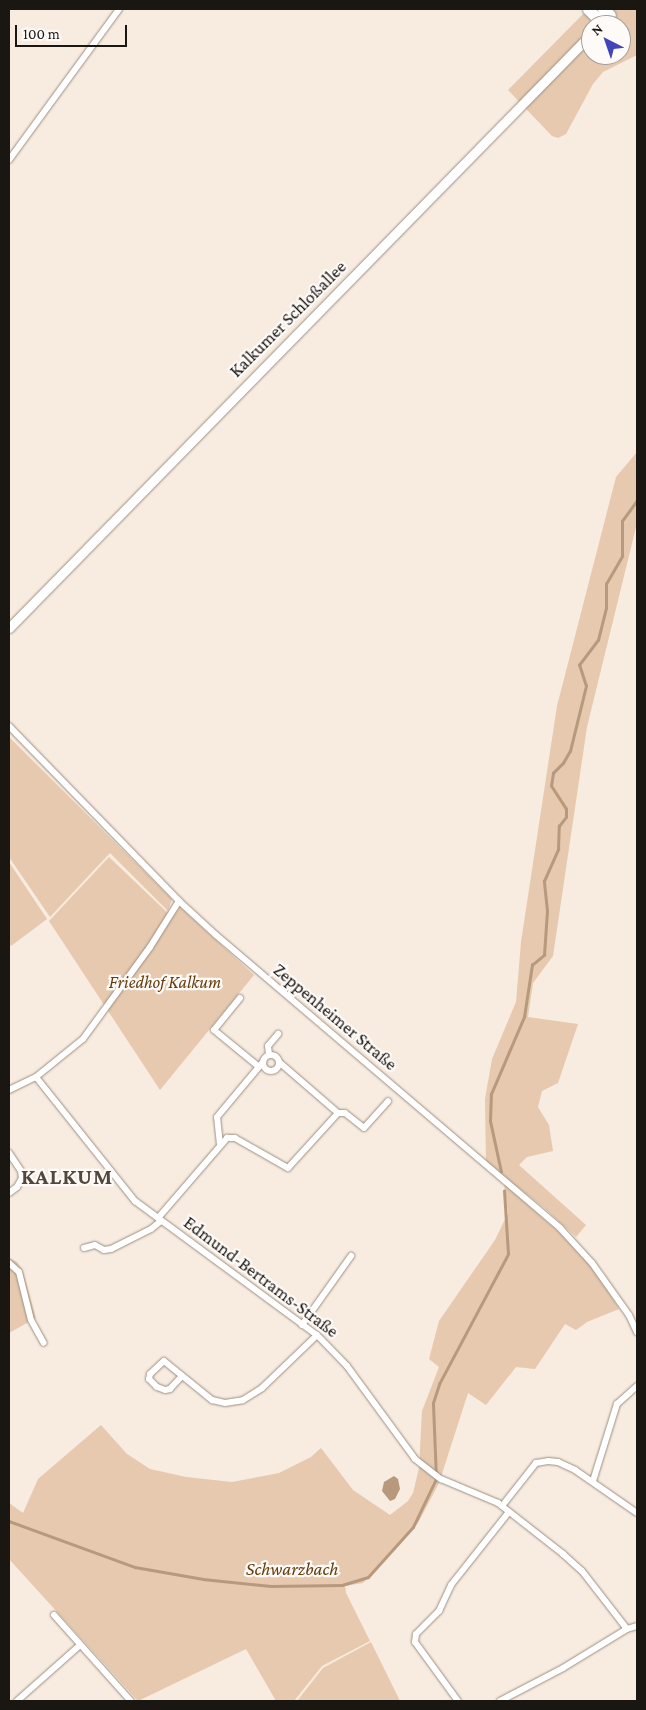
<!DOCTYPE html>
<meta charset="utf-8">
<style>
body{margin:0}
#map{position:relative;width:646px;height:1710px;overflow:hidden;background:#f8ebdf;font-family:"Crimson Pro",serif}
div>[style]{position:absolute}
.green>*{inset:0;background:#e6c9ae}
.water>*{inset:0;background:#b79a7e}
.stream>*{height:2.5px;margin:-1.25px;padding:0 1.25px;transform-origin:1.25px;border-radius:1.25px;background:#b79a7e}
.roads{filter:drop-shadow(0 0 1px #9b8f84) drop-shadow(0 0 1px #9b8f84)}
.minor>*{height:6px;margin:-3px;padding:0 3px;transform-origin:3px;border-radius:3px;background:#fff}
.minor>.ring{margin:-3px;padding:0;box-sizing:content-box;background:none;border:6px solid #fff;border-radius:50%}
.secondary>*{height:9px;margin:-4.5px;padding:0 4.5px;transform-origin:4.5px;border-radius:4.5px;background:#fff}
.trunk>*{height:11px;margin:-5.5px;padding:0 5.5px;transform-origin:5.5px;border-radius:5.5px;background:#fff}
span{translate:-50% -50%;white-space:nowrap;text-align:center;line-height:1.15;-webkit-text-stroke:4.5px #fdfaf8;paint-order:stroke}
.street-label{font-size:18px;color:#1a1612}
.park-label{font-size:18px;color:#663e0d;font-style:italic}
.water-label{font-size:19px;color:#653d0b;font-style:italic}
.district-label{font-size:22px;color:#51473d;font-weight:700;letter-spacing:1px}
.frame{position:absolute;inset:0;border:10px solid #1a1612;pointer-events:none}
.north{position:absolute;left:581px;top:15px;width:50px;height:50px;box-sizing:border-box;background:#fdfaf8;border:1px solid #a29f9c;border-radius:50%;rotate:319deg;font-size:14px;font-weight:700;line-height:20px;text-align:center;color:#1a1612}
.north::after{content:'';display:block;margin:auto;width:18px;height:22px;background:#4145b9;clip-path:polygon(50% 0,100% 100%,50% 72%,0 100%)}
.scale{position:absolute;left:15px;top:25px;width:112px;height:22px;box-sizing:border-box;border:2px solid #1a1612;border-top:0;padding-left:6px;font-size:15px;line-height:18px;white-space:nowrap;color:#1a1612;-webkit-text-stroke:4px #fdfaf8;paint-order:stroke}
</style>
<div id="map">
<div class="green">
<div style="clip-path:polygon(evenodd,588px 9px,637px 9px,637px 55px,603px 72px,593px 84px,566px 134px,558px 138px,552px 136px,508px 90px,588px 9px,591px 25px,621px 25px,621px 55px,591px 55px,591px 25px)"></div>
<div style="clip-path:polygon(637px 452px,637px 523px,587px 727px,553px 956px,533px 983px,528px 1017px,578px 1024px,558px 1083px,542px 1091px,538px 1107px,549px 1125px,553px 1151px,527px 1157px,519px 1165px,586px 1225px,576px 1237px,543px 1207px,486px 1163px,485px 1099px,492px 1059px,516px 1002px,521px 942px,557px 706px,616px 477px)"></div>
<div style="clip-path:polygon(9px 737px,172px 899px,168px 911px,110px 853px,50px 917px,9px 857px)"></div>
<div style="clip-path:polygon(109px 857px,172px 917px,180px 907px,254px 975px,160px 1090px,49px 921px)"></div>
<div style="clip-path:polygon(9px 862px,47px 919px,11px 946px,9px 943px)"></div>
<div style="clip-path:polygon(504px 1184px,561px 1234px,598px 1274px,619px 1309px,587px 1322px,576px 1330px,565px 1324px,535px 1369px,516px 1367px,486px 1405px,468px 1393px,439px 1483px,418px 1523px,363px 1583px,345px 1586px,346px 1593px,370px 1641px,322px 1666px,294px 1701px,276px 1701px,246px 1649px,138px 1701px,9px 1559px,9px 1503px,23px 1513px,38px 1479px,101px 1425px,127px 1454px,150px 1469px,186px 1477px,232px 1482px,279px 1473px,311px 1457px,321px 1448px,353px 1490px,390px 1515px,408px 1501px,413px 1493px,419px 1468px,422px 1411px,439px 1367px,429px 1359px,439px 1321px,495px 1240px,508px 1213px)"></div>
<div style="clip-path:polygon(9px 1258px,17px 1262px,22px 1269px,36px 1318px,9px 1333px)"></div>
<div style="clip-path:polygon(371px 1642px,400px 1701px,297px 1701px,323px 1668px)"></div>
</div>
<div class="water">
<div style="clip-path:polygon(394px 1476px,398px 1479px,400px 1489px,395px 1499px,390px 1501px,382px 1491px,384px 1482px)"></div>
</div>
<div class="stream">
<div style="left:501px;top:1172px;width:52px;rotate:-102.2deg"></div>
<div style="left:490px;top:1121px;width:27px;rotate:-88deg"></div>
<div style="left:491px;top:1094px;width:84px;rotate:-66.8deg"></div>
<div style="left:524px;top:1017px;width:53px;rotate:-81.3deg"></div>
<div style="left:532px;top:965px;width:16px;rotate:-40deg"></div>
<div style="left:544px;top:955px;width:44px;rotate:-86.1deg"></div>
<div style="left:547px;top:911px;width:30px;rotate:-96deg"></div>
<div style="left:544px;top:881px;width:35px;rotate:-66deg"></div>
<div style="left:558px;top:849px;width:23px;rotate:-88deg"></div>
<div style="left:559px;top:826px;width:11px;rotate:-52deg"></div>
<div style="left:566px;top:817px;width:8px;rotate:-90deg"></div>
<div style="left:566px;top:809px;width:27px;rotate:-123deg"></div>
<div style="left:551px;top:786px;width:13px;rotate:-81deg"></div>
<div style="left:553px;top:773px;width:14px;rotate:-45deg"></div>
<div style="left:563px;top:763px;width:14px;rotate:-60deg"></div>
<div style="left:570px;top:751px;width:67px;rotate:-76.2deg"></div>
<div style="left:586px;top:686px;width:22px;rotate:-108deg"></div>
<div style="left:579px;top:665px;width:31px;rotate:-53deg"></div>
<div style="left:598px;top:640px;width:33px;rotate:-76deg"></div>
<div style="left:606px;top:608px;width:24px;rotate:-90deg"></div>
<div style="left:606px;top:584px;width:32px;rotate:-60deg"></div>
<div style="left:622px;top:556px;width:35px;rotate:-90deg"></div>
<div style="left:622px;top:521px;width:26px;rotate:-54deg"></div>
<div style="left:9px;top:1521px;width:134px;rotate:20.1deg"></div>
<div style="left:135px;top:1567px;width:69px;rotate:10deg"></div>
<div style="left:203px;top:1579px;width:68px;rotate:5.9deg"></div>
<div style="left:271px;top:1586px;width:71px;rotate:-0.8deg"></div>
<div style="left:342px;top:1585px;width:27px;rotate:-17deg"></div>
<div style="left:368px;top:1577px;width:67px;rotate:-48deg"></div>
<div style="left:413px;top:1527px;width:53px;rotate:-64.4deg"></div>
<div style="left:436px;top:1479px;width:76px;rotate:-92.3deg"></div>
<div style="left:433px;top:1403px;width:20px;rotate:-72deg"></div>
<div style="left:439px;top:1384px;width:147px;rotate:-62deg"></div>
<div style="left:508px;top:1254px;width:63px;rotate:-93.6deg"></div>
</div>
<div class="roads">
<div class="minor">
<div style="left:9px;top:160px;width:187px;rotate:-53.9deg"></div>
<div style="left:9px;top:726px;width:244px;rotate:45.8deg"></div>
<div style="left:179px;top:901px;width:50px;rotate:42.6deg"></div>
<div style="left:216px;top:935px;width:452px;rotate:40.4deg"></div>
<div style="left:560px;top:1228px;width:47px;rotate:47.6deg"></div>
<div style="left:592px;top:1263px;width:64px;rotate:54.6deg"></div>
<div style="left:629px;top:1315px;width:19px;rotate:65deg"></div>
<div style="left:240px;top:998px;width:41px;rotate:129.1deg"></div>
<div style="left:214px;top:1030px;width:57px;rotate:39.3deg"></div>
<div style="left:269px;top:1055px;width:9px;rotate:-96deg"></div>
<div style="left:268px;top:1046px;width:16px;rotate:-50deg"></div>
<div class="ring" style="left:263px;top:1055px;width:10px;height:10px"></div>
<div style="left:279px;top:1062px;width:78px;rotate:40.8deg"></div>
<div style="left:338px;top:1113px;width:7px"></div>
<div style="left:345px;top:1113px;width:24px;rotate:38deg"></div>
<div style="left:364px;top:1128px;width:36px;rotate:-48deg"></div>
<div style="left:36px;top:1077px;width:159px;rotate:51.4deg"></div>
<div style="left:135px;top:1201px;width:226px;rotate:36.4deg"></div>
<div style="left:317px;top:1335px;width:43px;rotate:45.9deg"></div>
<div style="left:347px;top:1366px;width:115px;rotate:53.8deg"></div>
<div style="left:415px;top:1459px;width:33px;rotate:38deg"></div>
<div style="left:441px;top:1479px;width:62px;rotate:22.8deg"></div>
<div style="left:498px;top:1503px;width:83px;rotate:38.1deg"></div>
<div style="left:563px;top:1554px;width:25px;rotate:42deg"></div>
<div style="left:582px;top:1571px;width:73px;rotate:52.2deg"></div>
<div style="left:9px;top:1090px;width:30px;rotate:-26deg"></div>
<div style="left:36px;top:1077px;width:60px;rotate:-39deg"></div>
<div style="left:83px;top:1039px;width:114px;rotate:-53.9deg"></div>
<div style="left:150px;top:947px;width:54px;rotate:-57.8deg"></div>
<div style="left:220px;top:1145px;width:28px;rotate:-96deg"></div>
<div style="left:217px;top:1117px;width:72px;rotate:-50.1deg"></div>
<div style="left:9px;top:1153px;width:22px;rotate:56deg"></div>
<div style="left:21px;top:1171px;width:7px;rotate:82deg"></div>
<div style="left:22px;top:1178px;width:10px;rotate:119deg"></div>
<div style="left:17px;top:1187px;width:10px;rotate:143deg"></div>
<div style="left:158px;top:1218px;width:106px;rotate:-49.2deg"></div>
<div style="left:227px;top:1138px;width:8px"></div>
<div style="left:235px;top:1138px;width:61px;rotate:29.5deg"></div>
<div style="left:288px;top:1168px;width:74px;rotate:-47.7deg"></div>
<div style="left:84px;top:1248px;width:11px;rotate:-15deg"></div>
<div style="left:95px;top:1245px;width:10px;rotate:29deg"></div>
<div style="left:104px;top:1250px;width:7px;rotate:-8deg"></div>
<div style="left:111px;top:1249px;width:45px;rotate:-26.6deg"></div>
<div style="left:151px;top:1229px;width:13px;rotate:-39deg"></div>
<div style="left:9px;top:1263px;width:13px;rotate:42deg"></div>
<div style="left:19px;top:1272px;width:49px;rotate:76deg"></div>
<div style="left:31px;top:1320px;width:26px;rotate:61deg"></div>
<div style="left:302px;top:1325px;width:85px;rotate:-54.6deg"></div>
<div style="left:182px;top:1376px;width:18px;rotate:133deg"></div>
<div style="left:170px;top:1389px;width:5px;rotate:169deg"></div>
<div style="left:165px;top:1390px;width:9px;rotate:-159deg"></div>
<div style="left:157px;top:1387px;width:11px;rotate:-135deg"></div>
<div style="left:149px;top:1379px;width:5px;rotate:-79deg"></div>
<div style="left:150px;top:1374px;width:19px;rotate:-43deg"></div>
<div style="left:164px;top:1361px;width:62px;rotate:39.1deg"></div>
<div style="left:212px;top:1400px;width:13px;rotate:13deg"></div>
<div style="left:225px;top:1403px;width:18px;rotate:-9deg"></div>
<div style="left:243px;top:1400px;width:22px;rotate:-32deg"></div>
<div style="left:262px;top:1388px;width:76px;rotate:-43.9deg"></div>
<div style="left:593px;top:1481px;width:81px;rotate:-72.7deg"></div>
<div style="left:617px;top:1404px;width:27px;rotate:-42deg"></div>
<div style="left:502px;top:1506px;width:55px;rotate:-51.7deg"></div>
<div style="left:536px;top:1463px;width:12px;rotate:-9deg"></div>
<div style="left:548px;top:1461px;width:10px;rotate:6deg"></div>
<div style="left:558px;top:1462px;width:19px;rotate:25deg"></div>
<div style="left:575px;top:1470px;width:75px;rotate:34.7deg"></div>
<div style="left:54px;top:1615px;width:115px;rotate:48.2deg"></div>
<div style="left:17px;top:1701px;width:84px;rotate:-41.6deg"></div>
<div style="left:458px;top:1701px;width:73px;rotate:-126.1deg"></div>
<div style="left:415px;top:1642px;width:8px;rotate:-83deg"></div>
<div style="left:416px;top:1634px;width:33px;rotate:-45deg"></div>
<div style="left:439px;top:1611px;width:29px;rotate:-65deg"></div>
<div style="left:451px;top:1585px;width:92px;rotate:-51.6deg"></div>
<div style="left:500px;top:1701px;width:71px;rotate:-27.6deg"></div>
<div style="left:563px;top:1668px;width:75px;rotate:-31.4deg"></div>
<div style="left:627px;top:1629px;width:10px;rotate:-17deg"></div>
</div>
<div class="secondary">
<div style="left:9px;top:628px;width:832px;rotate:-45.58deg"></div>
</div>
<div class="trunk">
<div style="left:588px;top:9px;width:20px;rotate:45deg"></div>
<div style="left:603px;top:9px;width:9px;rotate:41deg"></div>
</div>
</div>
<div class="street-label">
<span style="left:288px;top:319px;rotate:-45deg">Kalkumer Schloßallee</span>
<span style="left:335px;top:1017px;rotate:40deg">Zeppenheimer Straße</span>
<span style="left:261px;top:1277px;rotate:37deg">Edmund-Bertrams-Straße</span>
</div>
<div class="park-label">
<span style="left:165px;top:982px">Friedhof Kalkum</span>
</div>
<div class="water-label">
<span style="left:292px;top:1569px">Schwarzbach</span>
</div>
<div class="district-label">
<span style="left:67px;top:1177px">KALKUM</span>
</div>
<div class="frame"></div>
<div class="north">N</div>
<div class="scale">100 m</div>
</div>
